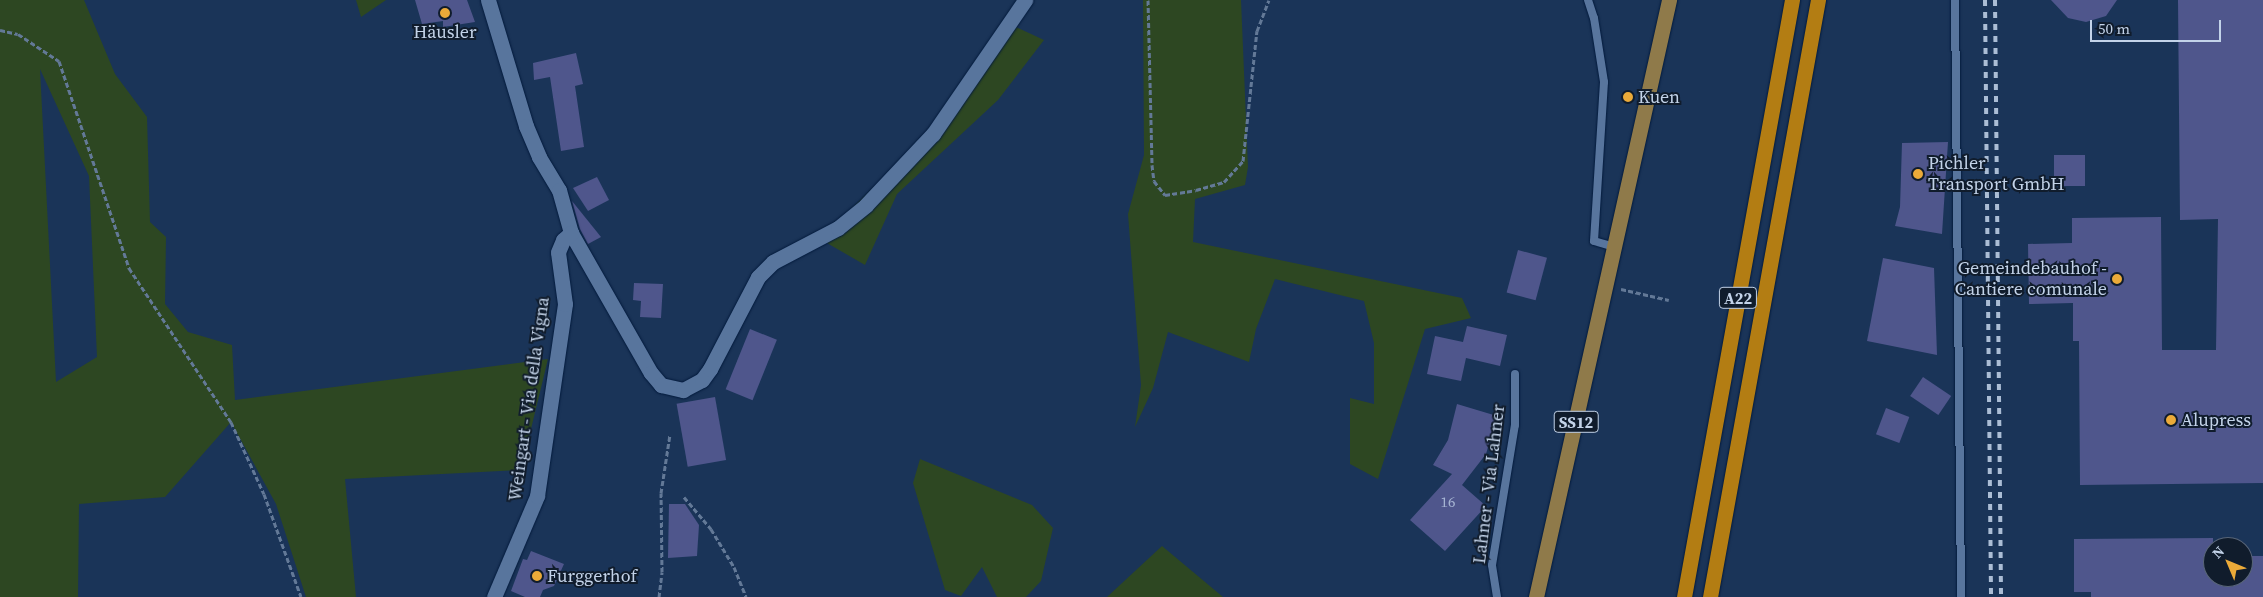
<!DOCTYPE html>
<meta charset="utf-8">
<style>
body{margin:0}
#map{position:relative;width:2263px;height:597px;overflow:hidden;background:#1a3458;font-family:"Source Serif 4",serif}
div>[style]{position:absolute}
.green>*{inset:0;background:#2d4722}
.building>*{inset:0;background:#4f568c;transform-origin:0 0}
.path>*{height:3px;margin-top:-1.5px;transform-origin:0;background:repeating-linear-gradient(90deg,#637997 0 5px,transparent 0 7.5px)}
.roads{filter:drop-shadow(0 0 1px #031a3c) drop-shadow(0 0 1px #031a3c)}
.service>*{height:8px;margin:-4px;padding:0 4px;transform-origin:4px;border-radius:4px;background:#58759d}
.minor>*{height:15px;margin:-7.5px;padding:0 7.5px;transform-origin:7.5px;border-radius:7.5px;background:#58759d}
.primary>*{height:15px;margin:-7.5px;padding:0 7.5px;transform-origin:7.5px;border-radius:7.5px;background:#8f7a4a}
.motorway>*{height:15px;margin:-7.5px;padding:0 7.5px;transform-origin:7.5px;border-radius:7.5px;background:#b37d13}
.rail>*{height:4px;margin-top:-2px;transform-origin:0;background:repeating-linear-gradient(90deg,#abbdd5 0 6px,transparent 0 12px)}
.dots>*{width:14px;height:14px;translate:-50% -50%;box-sizing:border-box;border:2px solid #101c2c;border-radius:50%}
span{translate:-50% -50%;white-space:nowrap;text-align:center;line-height:1.15;-webkit-text-stroke:4px #101c2c;paint-order:stroke}
.number-label{font-size:15px;color:#a6b4d2}
.number-label span{-webkit-text-stroke-width:0}
.shield-label span{padding:1px 4px;background:#101c2c;border:1px solid;border-radius:4px;-webkit-text-stroke-width:0}
.shield-label{font-size:16px;color:#c3d3e9;font-weight:700}
.poi-label{font-size:18px;color:#c3d3e9}
.left{translate:0 -50%;text-align:left}
.right{translate:-100% -50%;text-align:right}
.street-label{font-size:18px;color:#c3d3e9}
.north{position:absolute;left:2203px;top:537px;width:50px;height:50px;box-sizing:border-box;background:#101c2c;border:1px solid #586578;border-radius:50%;rotate:315deg;font-size:14px;font-weight:700;line-height:20px;text-align:center;color:#c3d3e9}
.north::after{content:'';display:block;margin:auto;width:18px;height:22px;background:#ebaa39;clip-path:polygon(50% 0,100% 100%,50% 72%,0 100%)}
.scale{position:absolute;left:2090px;top:20px;width:131px;height:22px;box-sizing:border-box;border:2px solid #c3d3e9;border-top:0;padding-left:6px;font-size:15px;line-height:18px;white-space:nowrap;color:#c3d3e9;-webkit-text-stroke:4px #101c2c;paint-order:stroke}
</style>
<div id="map">
<div class="green">
<div style="clip-path:polygon(evenodd,0 0,84px 0,115px 74px,147px 117px,150px 222px,166px 237px,165px 304px,188px 332px,232px 345px,235px 400px,548px 359px,521px 470px,345px 479px,356px 597px,306px 597px,276px 504px,231px 422px,165px 497px,79px 504px,78px 597px,0 597px,0 0,40px 69px,89px 176px,97px 357px,56px 382px,40px 69px)"></div>
<div style="clip-path:polygon(356px 0,386px 0,361px 17px)"></div>
<div style="clip-path:polygon(1143px 0,1241px 0,1248px 167px,1245px 185px,1195px 199px,1193px 242px,1462px 298px,1471px 318px,1425px 329px,1378px 479px,1350px 464px,1350px 398px,1374px 404px,1374px 343px,1364px 301px,1275px 279px,1256px 329px,1249px 362px,1168px 332px,1153px 388px,1135px 427px,1141px 385px,1128px 214px,1144px 155px)"></div>
<div style="clip-path:polygon(1005px 22px,1044px 40px,998px 100px,897px 194px,865px 265px,820px 239px,922px 140px)"></div>
<div style="clip-path:polygon(920px 459px,1032px 505px,1053px 528px,1041px 581px,1026px 597px,997px 597px,982px 567px,961px 596px,945px 590px,913px 483px)"></div>
<div style="clip-path:polygon(1162px 546px,1223px 597px,1107px 597px)"></div>
</div>
<div class="building">
<div style="clip-path:polygon(415px 0,467px 0,475px 22px,443px 27px,443px 21px,422px 24px)"></div>
<div style="clip-path:polygon(2051px 0,2117px 0,2106px 16px,2086px 22px,2068px 18px)"></div>
<div style="clip-path:polygon(2178px 0,2263px 0,2263px 483px,2080px 485px,2079px 341px,2073px 341px,2073px 303px,2029px 304px,2028px 244px,2072px 243px,2072px 218px,2161px 217px,2162px 350px,2216px 350px,2218px 219px,2180px 220px)"></div>
<div style="clip-path:polygon(576px 53px,583px 84px,575px 86px,584px 147px,561px 151px,550px 77px,534px 80px,533px 63px)"></div>
<div style="clip-path:polygon(1948px 142px,1942px 234px,1895px 226px,1900px 207px,1902px 143px)"></div>
<div style="left:2085px;top:155px;width:31px;height:31px;rotate:90deg"></div>
<div style="clip-path:polygon(597px 177px,609px 200px,588px 211px,573px 188px)"></div>
<div style="clip-path:polygon(572px 201px,601px 237px,588px 244px,580px 229px)"></div>
<div style="left:1518px;top:250px;width:30px;height:44px;rotate:15deg"></div>
<div style="clip-path:polygon(1883px 258px,1934px 268px,1937px 355px,1867px 341px)"></div>
<div style="clip-path:polygon(634px 283px,663px 284px,661px 318px,640px 317px,641px 301px,633px 300px)"></div>
<div style="clip-path:polygon(1467px 326px,1507px 335px,1500px 366px,1466px 358px,1461px 381px,1427px 374px,1435px 336px,1463px 342px)"></div>
<div style="left:750px;top:329px;width:29px;height:65px;rotate:22deg"></div>
<div style="left:1923px;top:377px;width:34px;height:23px;rotate:34deg"></div>
<div style="left:715px;top:397px;width:64px;height:39px;rotate:80deg"></div>
<div style="clip-path:polygon(1457px 404px,1497px 416px,1486px 454px,1462px 485px,1486px 506px,1445px 551px,1410px 520px,1452px 474px,1433px 465px,1448px 440px)"></div>
<div style="left:1886px;top:408px;width:25px;height:28px;rotate:21deg"></div>
<div style="clip-path:polygon(669px 504px,685px 504px,699px 525px,697px 556px,668px 558px)"></div>
<div style="clip-path:polygon(2213px 538px,2213px 577px,2243px 577px,2243px 556px,2263px 556px,2263px 597px,2091px 597px,2091px 592px,2074px 592px,2074px 539px)"></div>
<div style="clip-path:polygon(531px 551px,564px 564px,554px 586px,543px 590px,540px 597px,525px 597px,511px 591px,523px 559px,527px 560px)"></div>
</div>
<div class="path">
<div style="left:1148px;top:0;width:165px;rotate:88.6deg"></div>
<div style="left:1152px;top:165px;width:16px;rotate:83deg"></div>
<div style="left:1154px;top:181px;width:18px;rotate:52deg"></div>
<div style="left:1165px;top:195px;width:31px;rotate:-9deg"></div>
<div style="left:1196px;top:190px;width:29px;rotate:-16deg"></div>
<div style="left:1224px;top:182px;width:28px;rotate:-48deg"></div>
<div style="left:1243px;top:161px;width:131px;rotate:-83.9deg"></div>
<div style="left:1257px;top:31px;width:33px;rotate:-69deg"></div>
<div style="left:0;top:30px;width:18px;rotate:13deg"></div>
<div style="left:18px;top:34px;width:49px;rotate:33.4deg"></div>
<div style="left:59px;top:61px;width:219px;rotate:71.3deg"></div>
<div style="left:129px;top:268px;width:185px;rotate:56.5deg"></div>
<div style="left:231px;top:422px;width:79px;rotate:65.4deg"></div>
<div style="left:264px;top:494px;width:109px;rotate:70.2deg"></div>
<div style="left:1621px;top:289px;width:49px;rotate:12.9deg"></div>
<div style="left:684px;top:497px;width:42px;rotate:49.8deg"></div>
<div style="left:711px;top:529px;width:44px;rotate:58.8deg"></div>
<div style="left:734px;top:567px;width:32px;rotate:68deg"></div>
<div style="left:659px;top:597px;width:25px;rotate:-83deg"></div>
<div style="left:662px;top:572px;width:79px;rotate:-90.7deg"></div>
<div style="left:661px;top:493px;width:60px;rotate:-81.3deg"></div>
</div>
<div class="roads">
<div class="service">
<div style="left:1588px;top:0;width:19px;rotate:72deg"></div>
<div style="left:1594px;top:18px;width:65px;rotate:81.1deg"></div>
<div style="left:1604px;top:82px;width:159px;rotate:93.6deg"></div>
<div style="left:1594px;top:241px;width:22px;rotate:16deg"></div>
<div style="left:1955px;top:0;width:597px;rotate:89.42deg"></div>
<div style="left:1497px;top:597px;width:32px;rotate:-99deg"></div>
<div style="left:1492px;top:565px;width:142px;rotate:-80.7deg"></div>
<div style="left:1515px;top:425px;width:51px;rotate:-90deg"></div>
</div>
<div class="minor">
<div style="left:488px;top:0;width:132px;rotate:73.2deg"></div>
<div style="left:526px;top:126px;width:34px;rotate:67deg"></div>
<div style="left:539px;top:157px;width:39px;rotate:59deg"></div>
<div style="left:559px;top:190px;width:45px;rotate:74.4deg"></div>
<div style="left:571px;top:233px;width:161px;rotate:60.3deg"></div>
<div style="left:651px;top:373px;width:16px;rotate:50deg"></div>
<div style="left:661px;top:385px;width:23px;rotate:13deg"></div>
<div style="left:683px;top:390px;width:21px;rotate:-28deg"></div>
<div style="left:702px;top:380px;width:14px;rotate:-54deg"></div>
<div style="left:710px;top:369px;width:104px;rotate:-62.4deg"></div>
<div style="left:758px;top:277px;width:21px;rotate:-45deg"></div>
<div style="left:773px;top:262px;width:73px;rotate:-27.6deg"></div>
<div style="left:838px;top:228px;width:36px;rotate:-39deg"></div>
<div style="left:866px;top:205px;width:98px;rotate:-46.7deg"></div>
<div style="left:933px;top:134px;width:163px;rotate:-55.5deg"></div>
<div style="left:494px;top:597px;width:110px;rotate:-66.9deg"></div>
<div style="left:537px;top:496px;width:194px;rotate:-81.7deg"></div>
<div style="left:565px;top:304px;width:52px;rotate:-97.7deg"></div>
<div style="left:558px;top:252px;width:13px;rotate:-67deg"></div>
<div style="left:563px;top:240px;width:11px;rotate:-41deg"></div>
</div>
<div class="primary">
<div style="left:1536px;top:597px;width:612px;rotate:-77.44deg"></div>
</div>
<div class="motorway">
<div style="left:1684px;top:597px;width:607px;rotate:-79.75deg"></div>
<div style="left:1710px;top:597px;width:607px;rotate:-79.75deg"></div>
</div>
</div>
<div class="rail">
<div style="left:1985px;top:0;width:597px;rotate:89.42deg"></div>
<div style="left:1995px;top:0;width:597px;rotate:89.42deg"></div>
</div>
<div class="dots">
<div style="left:445px;top:13px;background:#ebaa39"></div>
<div style="left:1628px;top:97px;background:#ebaa39"></div>
<div style="left:1918px;top:174px;background:#ebaa39"></div>
<div style="left:2117px;top:279px;background:#ebaa39"></div>
<div style="left:2171px;top:420px;background:#ebaa39"></div>
<div style="left:537px;top:576px;background:#ebaa39"></div>
</div>
<div class="number-label">
<span style="left:1448px;top:502px">16</span>
</div>
<div class="shield-label">
<span style="left:1738px;top:298px">A22</span>
<span style="left:1576px;top:422px">SS12</span>
</div>
<div class="poi-label">
<span style="left:445px;top:32px">Häusler</span>
<span class="left" style="left:1638px;top:97px">Kuen</span>
<span class="left" style="left:1928px;top:174px">Pichler<br>Transport GmbH</span>
<span class="right" style="left:2107px;top:279px">Gemeindebauhof -<br>Cantiere comunale</span>
<span class="left" style="left:2181px;top:420px">Alupress</span>
<span class="left" style="left:547px;top:576px">Furggerhof</span>
</div>
<div class="street-label">
<span style="left:529px;top:399px;rotate:-82deg">Weingart - Via della Vigna</span>
<span style="left:1489px;top:484px;rotate:-83deg">Lahner - Via Lahner</span>
</div>
<div class="north">N</div>
<div class="scale">50 m</div>
</div>
